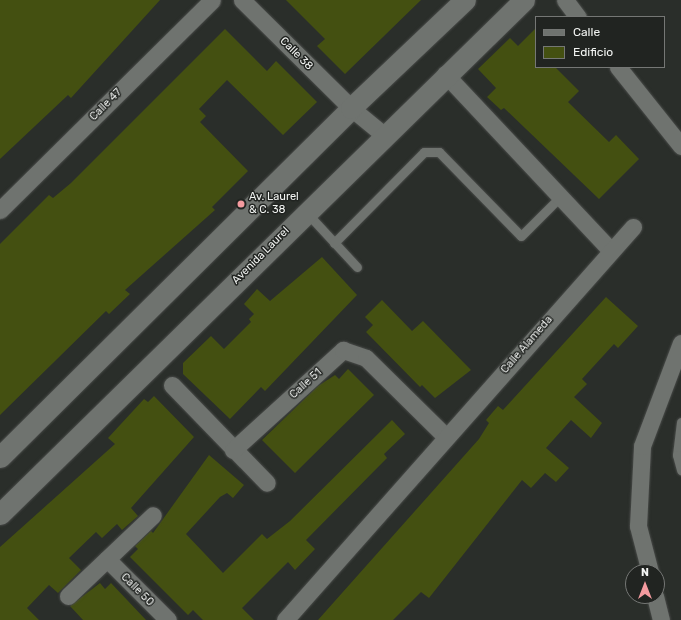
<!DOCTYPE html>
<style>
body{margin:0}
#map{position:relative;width:681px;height:620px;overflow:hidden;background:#2a2e2a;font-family:Rubik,sans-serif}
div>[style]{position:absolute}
.building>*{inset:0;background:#445011}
.roads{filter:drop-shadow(0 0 1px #494b49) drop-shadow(0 0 1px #494b49)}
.service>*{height:9px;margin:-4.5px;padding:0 4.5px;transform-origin:4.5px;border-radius:4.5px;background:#6f736f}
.minor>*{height:17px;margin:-8.5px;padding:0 8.5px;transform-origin:8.5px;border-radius:8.5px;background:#6f736f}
.tertiary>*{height:21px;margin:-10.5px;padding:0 10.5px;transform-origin:10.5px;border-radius:10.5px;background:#6f736f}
.dots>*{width:11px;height:11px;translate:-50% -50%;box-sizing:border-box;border:2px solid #212421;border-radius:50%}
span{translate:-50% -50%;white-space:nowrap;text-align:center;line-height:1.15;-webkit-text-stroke:3px #212421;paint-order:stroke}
.street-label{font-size:11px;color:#f2f4f2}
.poi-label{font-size:11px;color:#f2f4f2}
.left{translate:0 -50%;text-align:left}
.legend{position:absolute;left:535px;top:16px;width:130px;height:52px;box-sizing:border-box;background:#212421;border:1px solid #757775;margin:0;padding:5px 7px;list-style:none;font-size:12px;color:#f2f4f2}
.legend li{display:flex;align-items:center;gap:8px;height:20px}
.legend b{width:20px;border:1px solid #757775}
.north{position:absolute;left:625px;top:564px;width:40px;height:40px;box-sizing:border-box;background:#212421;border:1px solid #757775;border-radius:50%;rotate:0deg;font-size:11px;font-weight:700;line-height:16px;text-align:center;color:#f2f4f2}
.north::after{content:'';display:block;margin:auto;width:14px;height:18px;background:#f49b9f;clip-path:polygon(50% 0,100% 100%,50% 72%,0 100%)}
</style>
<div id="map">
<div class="building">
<div style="clip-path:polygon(0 0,160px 0,71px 98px,68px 95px,0 159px)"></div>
<div style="clip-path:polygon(286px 0,421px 0,345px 74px,317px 46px,325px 39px)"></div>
<div style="clip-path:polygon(536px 28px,536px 67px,555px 67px,579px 91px,568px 102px,609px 142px,616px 135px,639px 159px,599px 199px,504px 108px,501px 110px,487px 97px,496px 88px,478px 69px,510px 38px,518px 46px)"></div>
<div style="clip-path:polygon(225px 29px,267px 71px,276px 61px,317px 102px,283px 135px,227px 80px,199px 109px,206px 116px,200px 122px,248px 171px,212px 207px,215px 210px,125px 290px,130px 294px,109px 314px,106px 311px,0 415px,0 244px,49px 195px,53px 198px,71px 183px)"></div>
<div style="clip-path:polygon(322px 257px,357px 295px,265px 391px,261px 387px,230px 419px,183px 374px,183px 363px,211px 336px,224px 349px,251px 322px,249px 319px,254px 314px,244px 304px,257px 289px,270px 301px)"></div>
<div style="clip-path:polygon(606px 297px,638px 326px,618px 348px,614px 344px,582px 379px,587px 384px,574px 397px,602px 423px,591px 438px,571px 420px,546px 448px,569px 468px,556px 482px,545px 473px,531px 488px,522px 480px,429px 598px,421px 592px,393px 620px,318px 620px,479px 439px,489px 423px,486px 420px,498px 406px,503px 410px)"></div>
<div style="clip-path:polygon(382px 300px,412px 331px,423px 321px,471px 370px,435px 398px,422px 385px,420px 387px,366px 332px,373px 325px,365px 317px)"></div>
<div style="clip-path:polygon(348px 369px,374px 395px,295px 473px,262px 440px,318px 386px,335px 375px,339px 379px)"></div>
<div style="clip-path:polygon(154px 396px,194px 437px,131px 508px,138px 516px,122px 530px,117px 524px,102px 538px,96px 532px,69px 558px,81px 570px,58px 593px,49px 585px,27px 608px,39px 620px,0 620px,0 547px,115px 444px,108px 438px,144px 399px,148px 402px)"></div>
<div style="clip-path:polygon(392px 420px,405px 434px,384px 454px,387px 458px,306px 540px,315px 549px,295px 570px,288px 562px,242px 608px,254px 620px,203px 620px,193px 610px,188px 615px,130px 557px,138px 549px,135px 546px,151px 531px,153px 533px,209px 455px,244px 485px,233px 498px,227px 493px,220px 497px,186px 534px,223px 573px,262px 534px,267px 539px,290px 521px)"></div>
<div style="clip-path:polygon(100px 583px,105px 589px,111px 583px,146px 620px,83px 620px,70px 606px)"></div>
</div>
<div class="roads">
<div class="service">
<div style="left:306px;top:212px;width:75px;rotate:47.2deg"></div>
<div style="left:334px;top:243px;width:128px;rotate:-45.3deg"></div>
<div style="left:424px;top:152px;width:15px"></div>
<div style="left:439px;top:152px;width:117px;rotate:45.7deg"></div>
<div style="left:521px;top:236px;width:55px;rotate:-45deg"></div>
<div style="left:681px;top:422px;width:33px;rotate:97deg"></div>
<div style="left:677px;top:455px;width:16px;rotate:75deg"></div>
</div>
<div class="minor">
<div style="left:242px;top:0;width:153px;rotate:44.7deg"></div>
<div style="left:351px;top:108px;width:43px;rotate:39.3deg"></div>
<div style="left:565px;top:0;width:21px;rotate:53deg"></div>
<div style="left:618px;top:67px;width:101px;rotate:51.4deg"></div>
<div style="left:445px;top:74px;width:241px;rotate:46.8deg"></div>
<div style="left:0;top:210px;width:298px;rotate:-44.7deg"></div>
<div style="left:172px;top:385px;width:136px;rotate:45.9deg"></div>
<div style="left:233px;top:450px;width:149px;rotate:-42.3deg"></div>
<div style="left:343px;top:350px;width:24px;rotate:19deg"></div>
<div style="left:366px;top:358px;width:112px;rotate:44.6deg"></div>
<div style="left:107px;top:559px;width:86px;rotate:45deg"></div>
<div style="left:650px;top:572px;width:48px;rotate:-104.6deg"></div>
<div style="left:638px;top:526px;width:80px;rotate:-87.1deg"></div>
<div style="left:642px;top:446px;width:110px;rotate:-69.3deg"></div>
<div style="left:68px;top:596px;width:117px;rotate:-43.6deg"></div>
<div style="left:655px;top:596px;width:25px;rotate:76deg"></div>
<div style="left:285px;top:620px;width:525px;rotate:-48.48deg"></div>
</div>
<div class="tertiary">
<div style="left:0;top:457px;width:495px;rotate:-44.8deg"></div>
<div style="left:351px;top:108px;width:157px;rotate:-43.5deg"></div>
<div style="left:0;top:514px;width:734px;rotate:-44.45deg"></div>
</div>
</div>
<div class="dots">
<div style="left:241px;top:204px;background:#f49b9f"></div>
</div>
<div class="street-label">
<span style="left:296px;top:54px;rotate:45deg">Calle 38</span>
<span style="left:106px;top:105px;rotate:-45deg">Calle 47</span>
<span style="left:261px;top:256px;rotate:-45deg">Avenida Laurel</span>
<span style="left:527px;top:345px;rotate:-49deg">Calle Alameda</span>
<span style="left:306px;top:384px;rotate:-42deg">Calle 51</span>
<span style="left:137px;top:590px;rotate:45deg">Calle 50</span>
</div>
<div class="poi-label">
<span class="left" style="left:249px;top:204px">Av. Laurel<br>&amp; C. 38</span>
</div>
<ul class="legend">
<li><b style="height:5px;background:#6f736f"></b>Calle</li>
<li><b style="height:11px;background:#445011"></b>Edificio</li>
</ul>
<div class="north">N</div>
</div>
